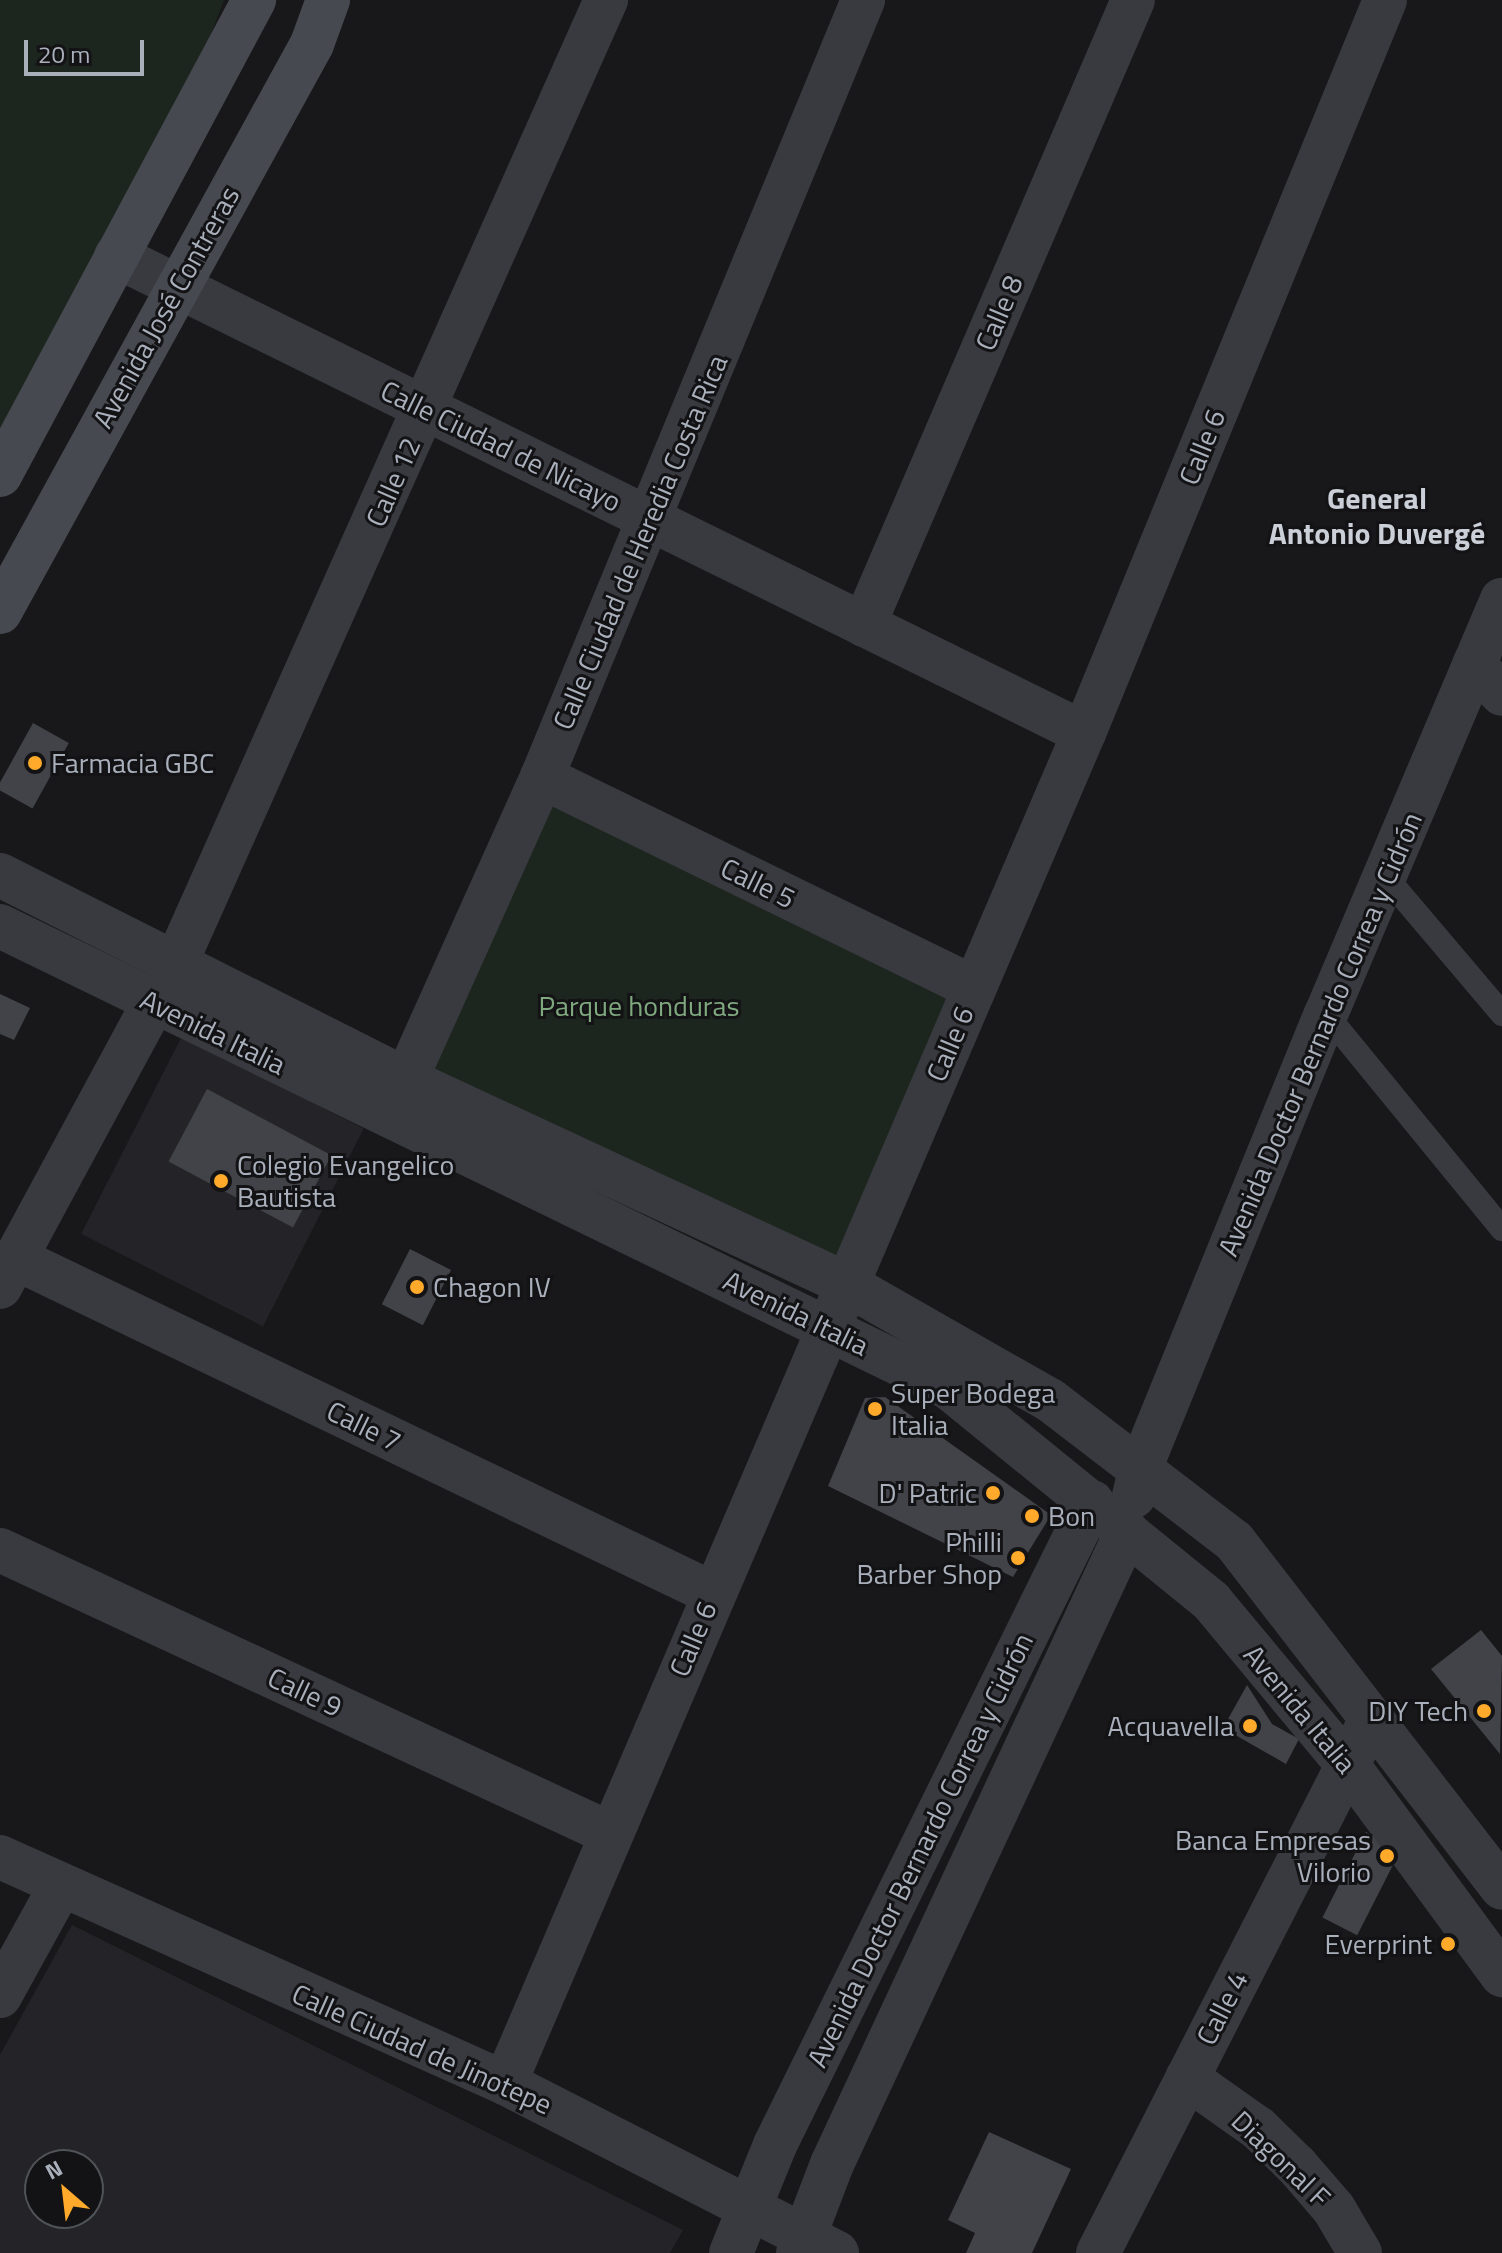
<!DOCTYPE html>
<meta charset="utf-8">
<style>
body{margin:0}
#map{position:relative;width:1502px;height:2253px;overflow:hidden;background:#18181a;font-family:"Titillium Web",sans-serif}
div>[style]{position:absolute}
.built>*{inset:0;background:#242428;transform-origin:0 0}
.green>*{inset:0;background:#1d261e;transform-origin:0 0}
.building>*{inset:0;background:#424348;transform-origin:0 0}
.service>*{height:24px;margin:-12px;padding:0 12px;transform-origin:12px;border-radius:12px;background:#393a40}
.minor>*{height:44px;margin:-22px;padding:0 22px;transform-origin:22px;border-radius:22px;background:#393a40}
.tertiary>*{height:44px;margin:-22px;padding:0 22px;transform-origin:22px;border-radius:22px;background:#393a40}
.secondary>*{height:44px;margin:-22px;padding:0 22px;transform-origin:22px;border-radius:22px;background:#464950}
.dots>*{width:22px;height:22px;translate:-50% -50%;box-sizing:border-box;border:4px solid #131315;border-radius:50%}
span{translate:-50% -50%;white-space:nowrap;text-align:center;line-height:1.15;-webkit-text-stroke:6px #131315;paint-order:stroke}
.street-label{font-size:28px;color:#a9b0bb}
.poi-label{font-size:28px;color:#a9b0bb}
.left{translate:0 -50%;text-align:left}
.right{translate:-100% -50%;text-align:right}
.park-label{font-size:28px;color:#7fa87f}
.neighbourhood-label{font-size:30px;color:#cbcfd7;font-weight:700}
.north{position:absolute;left:24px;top:2149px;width:80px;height:80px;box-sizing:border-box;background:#131315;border:2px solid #4f5257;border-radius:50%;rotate:332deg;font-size:22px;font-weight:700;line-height:32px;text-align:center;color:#a9b0bb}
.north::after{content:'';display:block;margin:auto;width:28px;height:36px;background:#ffaa2b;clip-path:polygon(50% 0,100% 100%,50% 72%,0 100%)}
.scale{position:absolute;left:24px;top:40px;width:120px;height:36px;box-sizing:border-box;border:4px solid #a9b0bb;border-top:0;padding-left:10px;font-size:24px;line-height:28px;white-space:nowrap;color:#a9b0bb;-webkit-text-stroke:6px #131315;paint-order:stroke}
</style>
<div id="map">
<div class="built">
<div style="left:182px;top:1036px;width:204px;height:222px;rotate:27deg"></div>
<div style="clip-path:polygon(evenodd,72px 1925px,683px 2230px,670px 2253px,0 2253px,0 2055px,72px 1925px,88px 2165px,88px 2213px,40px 2213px,40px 2165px,88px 2165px)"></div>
</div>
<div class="green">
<div style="clip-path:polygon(0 0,224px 0,211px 34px,0 432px)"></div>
<div style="left:542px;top:777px;width:481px;height:332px;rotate:26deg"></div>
</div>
<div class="building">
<div style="left:33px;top:723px;width:41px;height:75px;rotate:29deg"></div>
<div style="clip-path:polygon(0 994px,30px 1008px,14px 1040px,0 1034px)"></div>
<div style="left:207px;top:1089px;width:141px;height:82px;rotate:28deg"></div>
<div style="left:410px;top:1249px;width:46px;height:62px;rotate:27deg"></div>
<div style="clip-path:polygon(885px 1397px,1051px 1515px,1013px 1577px,828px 1486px,865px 1398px)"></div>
<div style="clip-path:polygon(1481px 1630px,1502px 1656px,1500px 1754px,1431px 1669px)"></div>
<div style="clip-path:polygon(1247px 1685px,1272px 1724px,1299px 1739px,1286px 1764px,1223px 1728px)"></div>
<div style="left:1366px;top:1832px;width:39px;height:96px;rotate:27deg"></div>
<div style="clip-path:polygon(989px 2132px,1071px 2169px,1032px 2253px,966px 2253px,975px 2233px,948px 2220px)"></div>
</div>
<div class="service">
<div style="left:1386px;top:877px;width:180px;rotate:49.7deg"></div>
<div style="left:1326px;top:1014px;width:278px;rotate:50.7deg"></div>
</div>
<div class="minor">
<div style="left:116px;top:256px;width:1079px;rotate:26.23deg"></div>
<div style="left:864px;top:625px;width:680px;rotate:-66.71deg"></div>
<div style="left:1474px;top:665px;width:40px;rotate:46deg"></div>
<div style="left:542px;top:777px;width:481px;rotate:26deg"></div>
<div style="left:176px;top:963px;width:1055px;rotate:-65.94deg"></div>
<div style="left:391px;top:1113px;width:368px;rotate:-65.8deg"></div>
<div style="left:542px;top:777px;width:841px;rotate:-67.55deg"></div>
<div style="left:17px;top:1259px;width:771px;rotate:25.67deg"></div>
<div style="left:0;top:1287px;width:324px;rotate:-61.6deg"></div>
<div style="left:0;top:1550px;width:672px;rotate:24.92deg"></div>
<div style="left:0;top:1857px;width:553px;rotate:24.11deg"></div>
<div style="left:505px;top:2083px;width:373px;rotate:27.1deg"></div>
<div style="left:0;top:1996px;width:124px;rotate:-61.2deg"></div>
<div style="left:1187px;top:2078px;width:87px;rotate:35.2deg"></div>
<div style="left:1258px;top:2128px;width:54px;rotate:44.3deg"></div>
<div style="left:1297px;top:2166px;width:57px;rotate:49.3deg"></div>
<div style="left:1334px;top:2209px;width:51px;rotate:59.4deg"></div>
<div style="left:505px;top:2083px;width:1469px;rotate:-66.79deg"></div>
<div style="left:1084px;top:733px;width:792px;rotate:-67.67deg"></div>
<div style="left:731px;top:2253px;width:117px;rotate:-67.8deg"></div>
<div style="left:775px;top:2145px;width:717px;rotate:-63.76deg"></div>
<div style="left:798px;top:2253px;width:95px;rotate:-69.1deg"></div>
<div style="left:832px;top:2164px;width:698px;rotate:-65.01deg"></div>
<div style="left:1098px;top:2253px;width:600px;rotate:-62.92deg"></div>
</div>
<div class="tertiary">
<div style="left:0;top:875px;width:453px;rotate:26.7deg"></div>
<div style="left:405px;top:1079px;width:489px;rotate:24.9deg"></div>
<div style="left:848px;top:1285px;width:232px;rotate:29.7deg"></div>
<div style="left:1050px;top:1400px;width:232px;rotate:37.5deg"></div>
<div style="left:1234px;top:1541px;width:438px;rotate:52.3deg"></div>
<div style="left:0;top:926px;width:1055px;rotate:25.96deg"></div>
<div style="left:949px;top:1388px;width:338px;rotate:39.1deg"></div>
<div style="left:1211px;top:1601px;width:212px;rotate:50.2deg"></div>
<div style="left:1347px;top:1764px;width:262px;rotate:53.7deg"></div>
<div style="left:1134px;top:1496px;width:28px;rotate:-77deg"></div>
<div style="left:1140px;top:1469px;width:492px;rotate:-67.8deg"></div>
<div style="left:1326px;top:1014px;width:450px;rotate:-67deg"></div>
</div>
<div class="secondary">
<div style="left:0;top:475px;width:539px;rotate:-61.86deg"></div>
<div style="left:0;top:612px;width:648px;rotate:-61.22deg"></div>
<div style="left:312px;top:44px;width:47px;rotate:-70deg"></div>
</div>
<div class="dots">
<div style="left:35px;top:763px;background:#ffaa2b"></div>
<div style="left:221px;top:1181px;background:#ffaa2b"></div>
<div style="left:417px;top:1287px;background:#ffaa2b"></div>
<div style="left:875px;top:1409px;background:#ffaa2b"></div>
<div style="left:993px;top:1493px;background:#ffaa2b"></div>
<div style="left:1032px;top:1516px;background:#ffaa2b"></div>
<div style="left:1018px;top:1558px;background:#ffaa2b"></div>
<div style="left:1484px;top:1711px;background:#ffaa2b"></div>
<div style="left:1250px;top:1726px;background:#ffaa2b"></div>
<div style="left:1387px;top:1856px;background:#ffaa2b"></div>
<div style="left:1448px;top:1944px;background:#ffaa2b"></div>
</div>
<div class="street-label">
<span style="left:166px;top:307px;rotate:-61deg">Avenida José Contreras</span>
<span style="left:999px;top:313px;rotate:-67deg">Calle 8</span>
<span style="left:501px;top:446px;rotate:26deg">Calle Ciudad de Nicayo</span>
<span style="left:1202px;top:447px;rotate:-68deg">Calle 6</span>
<span style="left:393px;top:482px;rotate:-66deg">Calle 12</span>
<span style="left:640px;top:542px;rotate:-67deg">Calle Ciudad de Heredia Costa Rica</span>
<span style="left:758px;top:883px;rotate:26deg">Calle 5</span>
<span style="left:213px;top:1032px;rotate:26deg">Avenida Italia</span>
<span style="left:1320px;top:1034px;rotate:-67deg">Avenida Doctor Bernardo Correa y Cidrón</span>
<span style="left:950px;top:1044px;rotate:-67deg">Calle 6</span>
<span style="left:796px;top:1313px;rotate:26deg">Avenida Italia</span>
<span style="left:364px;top:1426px;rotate:26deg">Calle 7</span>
<span style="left:693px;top:1639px;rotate:-67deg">Calle 6</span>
<span style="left:305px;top:1692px;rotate:25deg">Calle 9</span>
<span style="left:1300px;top:1709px;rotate:50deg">Avenida Italia</span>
<span style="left:920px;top:1850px;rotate:-64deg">Avenida Doctor Bernardo Correa y Cidrón</span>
<span style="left:1222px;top:2008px;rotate:-63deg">Calle 4</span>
<span style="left:422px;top:2049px;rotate:24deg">Calle Ciudad de Jinotepe</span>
<span style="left:1281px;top:2159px;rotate:44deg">Diagonal F</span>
</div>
<div class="poi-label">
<span class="left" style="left:51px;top:763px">Farmacia GBC</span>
<span class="left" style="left:237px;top:1181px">Colegio Evangelico<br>Bautista</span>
<span class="left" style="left:433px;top:1287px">Chagon IV</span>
<span class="left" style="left:891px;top:1409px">Super Bodega<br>Italia</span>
<span class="right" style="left:977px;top:1493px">D' Patric</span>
<span class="left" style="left:1048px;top:1516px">Bon</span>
<span class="right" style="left:1002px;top:1558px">Philli<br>Barber Shop</span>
<span class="right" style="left:1468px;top:1711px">DIY Tech</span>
<span class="right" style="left:1234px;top:1726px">Acquavella</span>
<span class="right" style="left:1371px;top:1856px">Banca Empresas<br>Vilorio</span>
<span class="right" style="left:1432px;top:1944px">Everprint</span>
</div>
<div class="park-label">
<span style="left:639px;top:1006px">Parque honduras</span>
</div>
<div class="neighbourhood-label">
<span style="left:1377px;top:515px">General<br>Antonio Duvergé</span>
</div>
<div class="north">N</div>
<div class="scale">20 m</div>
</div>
